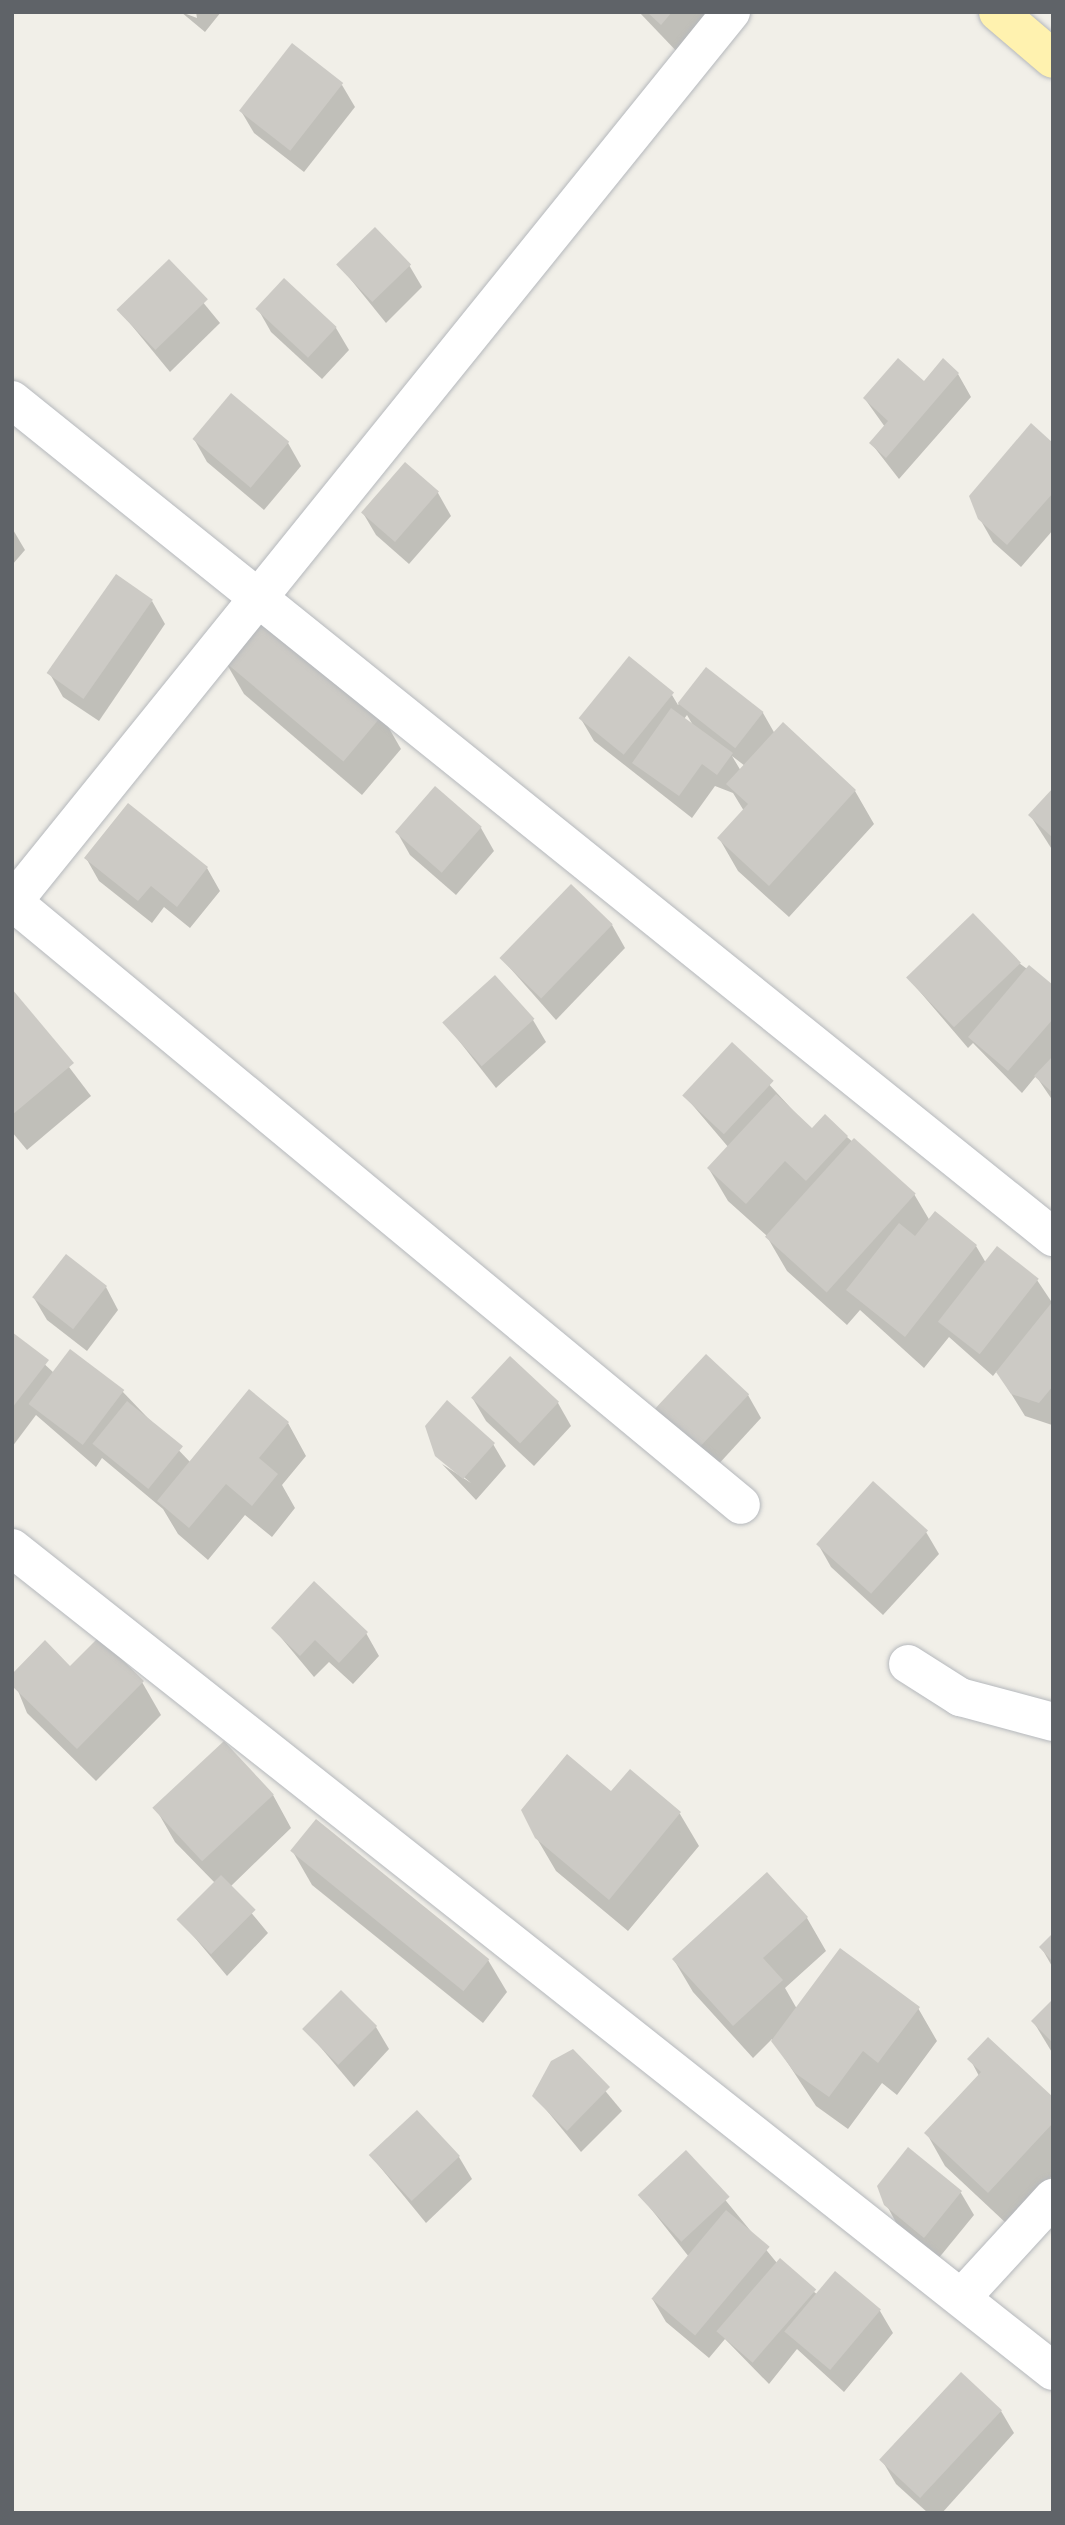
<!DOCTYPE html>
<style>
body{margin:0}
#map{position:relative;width:1065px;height:2525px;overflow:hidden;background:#f1efe8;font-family:Arial,sans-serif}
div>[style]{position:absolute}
.shadow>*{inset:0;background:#0003}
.building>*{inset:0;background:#cccac5;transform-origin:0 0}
.roads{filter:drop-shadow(0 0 2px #b5b8bc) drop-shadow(0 0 2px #b5b8bc)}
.minor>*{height:38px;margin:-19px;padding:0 19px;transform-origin:19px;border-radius:19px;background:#fff}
.major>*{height:38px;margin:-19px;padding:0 19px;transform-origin:19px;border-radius:19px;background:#fff2af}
span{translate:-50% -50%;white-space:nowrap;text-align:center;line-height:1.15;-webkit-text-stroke:6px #fff;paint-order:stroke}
.frame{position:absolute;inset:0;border:14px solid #5f6368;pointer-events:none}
</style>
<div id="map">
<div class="shadow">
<div style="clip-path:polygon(181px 12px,197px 18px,196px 12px,221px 12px,205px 32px)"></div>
<div style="clip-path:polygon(639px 12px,718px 12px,681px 56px)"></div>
<div style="clip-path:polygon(342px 85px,355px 107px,304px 172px,254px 133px,241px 111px)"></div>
<div style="clip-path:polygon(169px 261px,220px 323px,170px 372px,119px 310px)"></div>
<div style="clip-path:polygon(339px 265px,409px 265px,422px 287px,386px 323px)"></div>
<div style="clip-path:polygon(258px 309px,336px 328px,349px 350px,322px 379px,271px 332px)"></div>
<div style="clip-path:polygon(958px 374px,971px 397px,899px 479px,871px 443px,885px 427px,865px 399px)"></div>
<div style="clip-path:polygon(194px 439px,288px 443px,301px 466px,264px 510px,207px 462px)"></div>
<div style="clip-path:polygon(1053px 445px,1053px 530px,1021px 567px,993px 542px,980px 519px)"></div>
<div style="clip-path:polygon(405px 464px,438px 493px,451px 516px,409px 564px,376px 535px,363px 513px)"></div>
<div style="clip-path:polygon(12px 528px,25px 550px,12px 565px)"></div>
<div style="clip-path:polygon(152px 601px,165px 624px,99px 721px,63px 697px,50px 674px)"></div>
<div style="clip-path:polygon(225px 661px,382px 716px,401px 749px,362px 795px,244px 694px)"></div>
<div style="clip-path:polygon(evenodd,706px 669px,763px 713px,775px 734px,783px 725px,855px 791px,874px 824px,789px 917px,738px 871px,719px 838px,744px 811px,733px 793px,715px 786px,692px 818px,594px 741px,581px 719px,672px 695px,678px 705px,706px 669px,687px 715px,694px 727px,684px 719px,687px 715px,706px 669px,732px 756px,745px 766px,741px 771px,732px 756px)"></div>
<div style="clip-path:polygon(435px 788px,481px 828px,494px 851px,456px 895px,410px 855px,397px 832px)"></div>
<div style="clip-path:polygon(1053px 791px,1053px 851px,1030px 815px)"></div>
<div style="clip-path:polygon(86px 858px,207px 868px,220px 891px,190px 928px,164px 907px,152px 923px,99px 881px)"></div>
<div style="clip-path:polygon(612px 925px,625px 948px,556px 1020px,502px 959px)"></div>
<div style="clip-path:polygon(1019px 963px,1053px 988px,1053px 1101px,1036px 1076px,1022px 1093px,973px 1043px,968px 1048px,909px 979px)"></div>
<div style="clip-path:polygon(12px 992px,91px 1096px,27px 1150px,12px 1132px)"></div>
<div style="clip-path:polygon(533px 1020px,546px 1042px,496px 1088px,445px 1023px)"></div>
<div style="clip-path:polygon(732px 1044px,812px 1131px,847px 1137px,914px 1194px,930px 1221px,976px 1246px,986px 1263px,1037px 1280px,1053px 1304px,1052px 1425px,1025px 1416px,997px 1371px,993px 1376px,949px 1337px,924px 1368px,860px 1310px,847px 1325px,787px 1271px,766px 1235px,728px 1201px,709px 1169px,729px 1148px,684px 1095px)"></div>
<div style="clip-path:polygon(106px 1287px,118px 1310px,87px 1351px,47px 1320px,34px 1298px)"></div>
<div style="clip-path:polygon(12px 1334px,54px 1373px,122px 1391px,191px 1463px,288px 1423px,306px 1456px,282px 1485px,295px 1508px,272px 1537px,245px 1515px,208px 1560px,178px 1534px,163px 1509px,102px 1458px,96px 1467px,36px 1415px,12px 1447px)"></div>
<div style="clip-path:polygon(706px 1356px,748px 1395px,761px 1418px,704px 1480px,662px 1441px)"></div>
<div style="clip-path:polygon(510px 1359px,558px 1403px,571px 1426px,534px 1466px,486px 1421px,473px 1399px)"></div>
<div style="clip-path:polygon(493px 1444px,506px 1466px,476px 1500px,442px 1464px,471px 1483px,437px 1455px)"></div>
<div style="clip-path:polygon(926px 1532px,939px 1554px,883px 1615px,831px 1567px,818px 1544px)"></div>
<div style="clip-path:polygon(273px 1628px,366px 1633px,379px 1656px,353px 1684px,329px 1662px,314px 1677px)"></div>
<div style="clip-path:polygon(12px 1676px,142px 1682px,161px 1715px,96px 1781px,27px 1713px)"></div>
<div style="clip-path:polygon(630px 1772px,680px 1814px,699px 1846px,628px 1931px,556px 1871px,536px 1837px,611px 1793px)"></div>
<div style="clip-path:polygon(273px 1795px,291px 1828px,230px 1887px,268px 1933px,227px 1976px,180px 1920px,215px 1883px,175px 1842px,156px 1809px)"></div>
<div style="clip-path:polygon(293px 1852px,488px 1960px,507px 1992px,483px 2023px,312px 1885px)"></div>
<div style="clip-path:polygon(767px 1875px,807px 1918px,826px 1951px,785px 1988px,797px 2009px,918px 2008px,937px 2041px,897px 2095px,882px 2083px,848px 2129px,816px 2106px,772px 2039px,753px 2058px,693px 1992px,674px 1960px)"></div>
<div style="clip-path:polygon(1053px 1935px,1053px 1968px,1041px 1947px)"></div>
<div style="clip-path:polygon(1053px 2001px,1053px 2054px,1033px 2021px)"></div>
<div style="clip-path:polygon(376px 2027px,389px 2049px,354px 2087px,306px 2030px)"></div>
<div style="clip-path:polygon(572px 2051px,622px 2111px,581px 2152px,534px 2095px)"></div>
<div style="clip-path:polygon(970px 2059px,1053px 2100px,1053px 2175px,1007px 2224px,945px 2166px,927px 2134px,979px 2076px)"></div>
<div style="clip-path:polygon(908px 2149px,961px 2193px,974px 2215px,938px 2259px,899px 2228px,886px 2204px)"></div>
<div style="clip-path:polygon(686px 2152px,777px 2263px,818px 2295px,880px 2311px,893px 2333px,844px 2392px,797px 2349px,769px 2384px,725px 2339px,709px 2358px,666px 2322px,653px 2300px,689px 2257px,640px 2195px)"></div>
<div style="clip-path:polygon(371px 2156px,459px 2157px,472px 2179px,426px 2223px)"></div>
<div style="clip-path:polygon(1001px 2411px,1014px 2433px,942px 2513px,928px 2513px,896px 2484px,883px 2462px)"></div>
</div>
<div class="building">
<div style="clip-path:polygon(647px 12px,672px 12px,661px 25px)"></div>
<div style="left:292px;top:43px;width:65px;height:86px;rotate:38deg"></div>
<div style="left:375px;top:227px;width:52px;height:54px;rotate:46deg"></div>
<div style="left:169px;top:259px;width:56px;height:73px;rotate:46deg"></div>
<div style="left:284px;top:278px;width:72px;height:42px;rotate:43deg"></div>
<div style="clip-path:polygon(898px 358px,924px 381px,943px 358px,959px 373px,886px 458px,869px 443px,888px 421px,863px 398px)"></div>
<div style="left:231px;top:393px;width:76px;height:60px;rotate:40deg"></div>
<div style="clip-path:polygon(1031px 423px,1053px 443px,1053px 493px,1007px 545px,978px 519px,969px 496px)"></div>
<div style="left:405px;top:462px;width:45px;height:67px;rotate:41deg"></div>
<div style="left:116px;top:574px;width:45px;height:121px;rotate:35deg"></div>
<div style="left:263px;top:613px;width:157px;height:62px;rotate:40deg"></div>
<div style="left:629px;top:656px;width:58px;height:80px;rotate:39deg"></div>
<div style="left:706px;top:667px;width:73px;height:46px;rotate:38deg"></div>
<div style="clip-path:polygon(671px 708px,733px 753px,717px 775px,702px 764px,679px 796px,632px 763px)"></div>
<div style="clip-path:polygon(783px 722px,856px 790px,769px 886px,717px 838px,748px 804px,726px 784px)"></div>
<div style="left:435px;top:786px;width:62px;height:61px;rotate:41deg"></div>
<div style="clip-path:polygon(1053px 788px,1053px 838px,1028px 815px)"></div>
<div style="clip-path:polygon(128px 803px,208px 867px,177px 907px,151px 886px,138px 901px,84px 858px)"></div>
<div style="left:571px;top:884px;width:58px;height:103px;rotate:44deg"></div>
<div style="left:973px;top:913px;width:69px;height:93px;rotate:46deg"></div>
<div style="clip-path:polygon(1029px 965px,1053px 985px,1053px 1019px,1008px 1071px,968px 1037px)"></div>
<div style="left:495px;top:975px;width:59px;height:71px;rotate:48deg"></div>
<div style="clip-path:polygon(12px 989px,74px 1063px,12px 1115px)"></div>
<div style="left:732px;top:1042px;width:57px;height:73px;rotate:43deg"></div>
<div style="clip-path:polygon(1053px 1056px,1053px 1093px,1034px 1076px)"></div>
<div style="clip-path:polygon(776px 1094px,812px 1128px,825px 1114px,848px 1136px,806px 1181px,785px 1161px,746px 1204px,707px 1168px)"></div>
<div style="left:854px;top:1138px;width:83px;height:133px;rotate:42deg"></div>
<div style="clip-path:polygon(935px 1211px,977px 1245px,905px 1337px,846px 1290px,899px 1223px,915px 1236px)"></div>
<div style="left:997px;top:1246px;width:53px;height:96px;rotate:38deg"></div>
<div style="left:66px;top:1254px;width:52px;height:55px;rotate:38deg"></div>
<div style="clip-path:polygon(1053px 1301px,1053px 1386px,1039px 1403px,1011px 1394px,996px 1372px)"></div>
<div style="clip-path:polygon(12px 1332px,49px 1360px,12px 1408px)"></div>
<div style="left:70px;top:1349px;width:68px;height:69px;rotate:37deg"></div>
<div style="left:706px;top:1354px;width:59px;height:87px;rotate:43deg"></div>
<div style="left:510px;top:1356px;width:67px;height:57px;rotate:43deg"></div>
<div style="clip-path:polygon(249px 1389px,289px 1422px,259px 1458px,278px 1474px,252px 1506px,226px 1484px,189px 1528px,157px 1501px)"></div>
<div style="clip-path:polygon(447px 1400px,495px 1443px,463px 1479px,435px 1456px,425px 1426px)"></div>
<div style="left:127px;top:1401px;width:72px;height:55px;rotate:39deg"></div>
<div style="left:873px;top:1481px;width:74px;height:85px;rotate:42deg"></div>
<div style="clip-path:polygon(314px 1581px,368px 1632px,339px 1663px,315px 1640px,300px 1656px,271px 1628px)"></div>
<div style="clip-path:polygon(99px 1637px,144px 1681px,77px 1749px,12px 1686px,12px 1674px,45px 1640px,70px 1666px)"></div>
<div style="left:224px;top:1741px;width:73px;height:98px;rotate:47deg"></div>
<div style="clip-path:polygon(567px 1754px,611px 1791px,630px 1769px,681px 1812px,609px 1900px,535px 1838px,521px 1810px)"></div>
<div style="left:316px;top:1819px;width:223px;height:41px;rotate:39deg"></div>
<div style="clip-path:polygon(767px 1872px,808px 1917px,763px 1958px,783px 1980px,733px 2026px,672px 1959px)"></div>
<div style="left:221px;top:1875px;width:49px;height:63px;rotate:45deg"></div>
<div style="clip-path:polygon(1053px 1933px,1053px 1962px,1039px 1947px)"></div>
<div style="clip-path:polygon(840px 1948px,920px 2007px,878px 2063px,863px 2051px,829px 2097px,795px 2073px,771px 2041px)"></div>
<div style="left:341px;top:1990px;width:51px;height:55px;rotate:45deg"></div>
<div style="clip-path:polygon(1053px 1999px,1053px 2043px,1031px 2021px)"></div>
<div style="clip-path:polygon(988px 2037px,1053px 2097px,1053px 2123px,988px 2193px,924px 2133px,981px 2072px,967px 2059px)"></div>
<div style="clip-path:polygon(573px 2049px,610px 2087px,567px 2131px,532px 2096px,551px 2061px)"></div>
<div style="left:417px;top:2110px;width:63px;height:66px;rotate:47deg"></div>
<div style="clip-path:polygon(908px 2147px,962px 2191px,924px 2238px,884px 2205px,877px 2186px)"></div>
<div style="left:686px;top:2150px;width:64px;height:66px;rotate:47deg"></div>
<div style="left:726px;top:2210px;width:57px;height:116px;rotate:40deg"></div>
<div style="left:780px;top:2258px;width:48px;height:97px;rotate:41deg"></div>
<div style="left:835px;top:2271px;width:60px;height:79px;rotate:40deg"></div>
<div style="left:961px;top:2372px;width:56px;height:120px;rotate:43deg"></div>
</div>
<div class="roads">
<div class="minor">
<div style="left:12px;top:400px;width:1336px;rotate:38.8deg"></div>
<div style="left:13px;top:902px;width:945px;rotate:39.63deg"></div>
<div style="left:12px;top:903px;width:1145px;rotate:-51.1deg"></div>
<div style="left:12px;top:1548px;width:1327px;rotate:38.33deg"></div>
<div style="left:908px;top:1664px;width:62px;rotate:32.4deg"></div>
<div style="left:960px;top:1697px;width:96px;rotate:15deg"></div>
<div style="left:964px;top:2295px;width:132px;rotate:-47.5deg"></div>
</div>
<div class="major">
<div style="left:998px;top:12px;width:72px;rotate:40.5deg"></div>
</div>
</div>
<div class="frame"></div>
</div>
